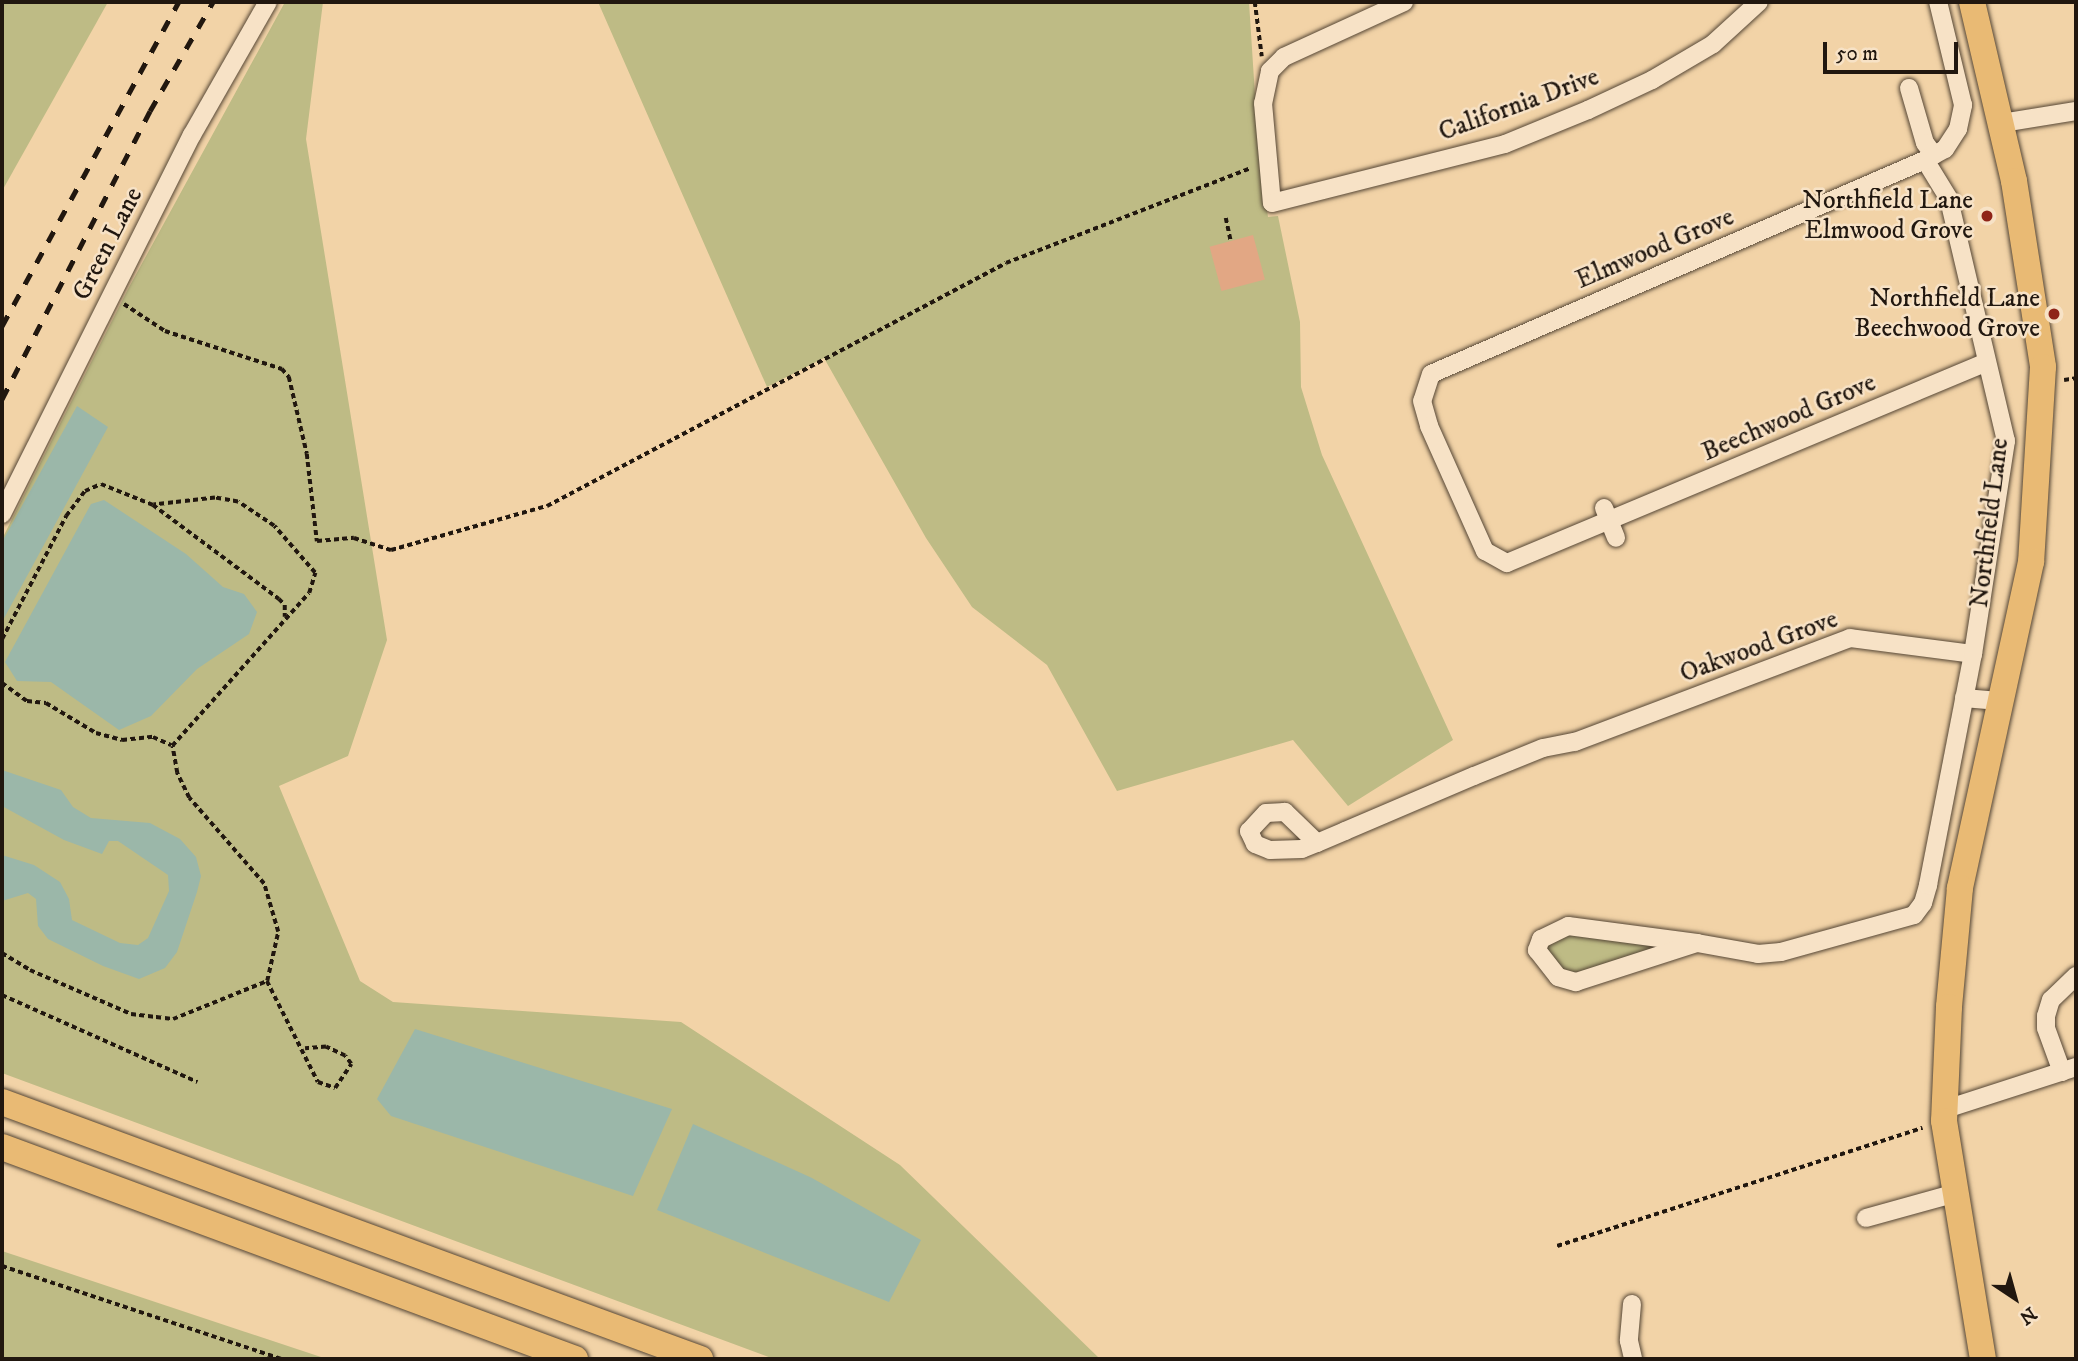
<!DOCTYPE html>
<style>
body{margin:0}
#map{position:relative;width:2078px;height:1361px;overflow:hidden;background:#f2d3a7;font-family:"IM FELL DW Pica",serif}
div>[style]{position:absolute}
.green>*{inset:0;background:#bebb85}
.water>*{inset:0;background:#9bb7a9}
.building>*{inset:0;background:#e2a784;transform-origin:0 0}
.path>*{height:3.5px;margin-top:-1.75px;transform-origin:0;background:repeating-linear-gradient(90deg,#21170f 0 5px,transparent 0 8.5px)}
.roads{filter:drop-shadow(0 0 2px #554635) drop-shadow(0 0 2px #554635)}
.minor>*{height:18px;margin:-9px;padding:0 9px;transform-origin:9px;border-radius:9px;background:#f7e2c6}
.highway>*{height:26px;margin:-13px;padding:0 13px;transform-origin:13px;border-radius:13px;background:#e9ba74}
.rail>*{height:5px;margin-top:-2.5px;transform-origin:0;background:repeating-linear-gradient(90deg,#21170f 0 12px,transparent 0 24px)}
.dots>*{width:19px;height:19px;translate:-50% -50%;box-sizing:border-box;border:4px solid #f7e2c6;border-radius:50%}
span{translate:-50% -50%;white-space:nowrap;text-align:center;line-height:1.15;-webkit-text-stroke:5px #f7e2c6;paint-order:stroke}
.street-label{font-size:26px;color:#21170f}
.poi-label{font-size:26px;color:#21170f}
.right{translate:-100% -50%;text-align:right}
.frame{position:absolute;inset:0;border:4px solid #21170f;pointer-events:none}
.north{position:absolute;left:1980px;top:1263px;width:70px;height:70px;-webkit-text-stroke:5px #f7e2c6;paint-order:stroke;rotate:144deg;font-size:19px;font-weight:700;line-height:28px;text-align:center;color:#21170f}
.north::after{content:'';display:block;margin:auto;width:24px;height:32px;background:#21170f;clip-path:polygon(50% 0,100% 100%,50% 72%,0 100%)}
.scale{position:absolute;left:1823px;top:42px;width:135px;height:32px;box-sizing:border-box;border:4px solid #21170f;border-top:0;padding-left:9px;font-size:21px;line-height:24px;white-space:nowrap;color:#21170f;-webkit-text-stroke:5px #f7e2c6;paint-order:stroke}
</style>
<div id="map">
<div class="green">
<div style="clip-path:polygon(2px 2px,108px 2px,2px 191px)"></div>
<div style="clip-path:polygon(285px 2px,323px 2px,306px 139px,387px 640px,348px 756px,279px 786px,360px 981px,393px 1002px,681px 1022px,900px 1165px,1100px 1359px,774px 1359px,2px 1073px,2px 539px,128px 289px)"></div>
<div style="clip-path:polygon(598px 2px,1249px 2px,1258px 142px,1268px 217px,1278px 216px,1300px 322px,1301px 387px,1322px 455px,1453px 740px,1348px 806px,1293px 740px,1117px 791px,1047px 665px,972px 607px,926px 538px,824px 358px,767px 387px)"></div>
<div style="clip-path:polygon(1554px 930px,1697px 943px,1557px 977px,1541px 939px)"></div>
<div style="clip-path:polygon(2px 1251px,327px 1359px,2px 1359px)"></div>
</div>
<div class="water">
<div style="clip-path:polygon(77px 406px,108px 427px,2px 622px,2px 542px)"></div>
<div style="clip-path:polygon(104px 500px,186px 554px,223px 587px,244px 594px,257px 612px,249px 634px,197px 669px,151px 716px,119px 730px,51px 682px,17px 681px,5px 662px,91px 504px)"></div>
<div style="clip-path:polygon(2px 770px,61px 790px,73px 807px,91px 818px,150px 823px,180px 839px,196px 857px,201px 876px,197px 892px,177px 952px,165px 968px,139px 979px,103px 966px,48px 939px,38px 926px,36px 899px,28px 893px,2px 901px,2px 855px,34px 865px,60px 882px,69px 899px,72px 920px,120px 943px,138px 945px,148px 938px,169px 891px,168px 875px,118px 841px,109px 841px,102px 854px,64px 840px,2px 806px)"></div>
<div style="clip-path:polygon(415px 1029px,672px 1109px,633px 1196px,391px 1116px,377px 1099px)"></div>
<div style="clip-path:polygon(693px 1124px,812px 1178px,921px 1240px,889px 1302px,657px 1210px)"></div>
</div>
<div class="building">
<div style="left:1253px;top:235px;width:46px;height:45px;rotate:75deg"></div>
</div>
<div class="path">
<div style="left:1255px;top:2px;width:55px;rotate:82.7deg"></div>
<div style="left:1226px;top:218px;width:24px;rotate:78deg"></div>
<div style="left:124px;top:304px;width:49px;rotate:33.4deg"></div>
<div style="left:165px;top:331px;width:123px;rotate:18deg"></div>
<div style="left:282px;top:369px;width:11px;rotate:49deg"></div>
<div style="left:289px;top:377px;width:79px;rotate:76.8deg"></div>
<div style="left:307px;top:454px;width:88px;rotate:83.4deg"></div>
<div style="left:317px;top:541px;width:37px;rotate:-5deg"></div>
<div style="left:354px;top:538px;width:39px;rotate:18deg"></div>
<div style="left:391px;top:550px;width:162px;rotate:-15.8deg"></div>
<div style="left:547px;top:506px;width:519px;rotate:-27.9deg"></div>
<div style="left:1006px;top:263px;width:263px;rotate:-21.2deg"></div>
<div style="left:2064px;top:380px;width:12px;rotate:-9deg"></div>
<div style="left:2px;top:639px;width:139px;rotate:-62.5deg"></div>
<div style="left:66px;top:516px;width:31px;rotate:-53deg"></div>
<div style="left:85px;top:491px;width:17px;rotate:-24deg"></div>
<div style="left:101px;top:484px;width:56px;rotate:22deg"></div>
<div style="left:2px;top:683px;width:31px;rotate:36deg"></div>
<div style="left:27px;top:701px;width:19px;rotate:6deg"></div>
<div style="left:46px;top:703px;width:58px;rotate:31deg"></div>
<div style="left:96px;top:733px;width:27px;rotate:15deg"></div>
<div style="left:122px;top:740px;width:31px;rotate:-6deg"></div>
<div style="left:153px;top:737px;width:20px;rotate:24deg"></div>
<div style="left:2px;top:953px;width:33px;rotate:31deg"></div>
<div style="left:30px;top:970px;width:110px;rotate:23.5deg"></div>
<div style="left:131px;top:1014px;width:42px;rotate:6.8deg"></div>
<div style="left:173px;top:1019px;width:101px;rotate:-22deg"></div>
<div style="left:267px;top:981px;width:50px;rotate:-77.3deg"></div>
<div style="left:278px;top:932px;width:50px;rotate:-106.3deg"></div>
<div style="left:264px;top:884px;width:114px;rotate:-131.1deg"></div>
<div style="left:189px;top:798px;width:28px;rotate:-116deg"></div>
<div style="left:177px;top:773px;width:27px;rotate:-100deg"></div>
<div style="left:172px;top:746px;width:205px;rotate:-48.2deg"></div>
<div style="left:309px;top:593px;width:21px;rotate:-73deg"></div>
<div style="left:315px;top:573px;width:62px;rotate:-131.1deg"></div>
<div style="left:274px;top:526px;width:43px;rotate:-146.3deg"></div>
<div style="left:238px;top:502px;width:23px;rotate:-170deg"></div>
<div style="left:215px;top:498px;width:62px;rotate:173.6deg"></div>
<div style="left:153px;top:505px;width:157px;rotate:36.7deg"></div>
<div style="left:279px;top:599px;width:8px;rotate:45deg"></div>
<div style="left:285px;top:605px;width:12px;rotate:90deg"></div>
<div style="left:267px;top:981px;width:113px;rotate:63.2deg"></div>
<div style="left:318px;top:1082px;width:18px;rotate:19deg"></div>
<div style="left:335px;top:1088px;width:29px;rotate:-56deg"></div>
<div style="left:351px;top:1064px;width:10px;rotate:-127deg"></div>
<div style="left:345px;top:1056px;width:21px;rotate:-155deg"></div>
<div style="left:326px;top:1047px;width:21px;rotate:175deg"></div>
<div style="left:2px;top:995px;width:214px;rotate:24deg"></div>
<div style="left:1557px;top:1246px;width:384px;rotate:-17.9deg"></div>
<div style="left:2px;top:1266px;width:295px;rotate:18.4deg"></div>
</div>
<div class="roads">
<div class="minor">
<div style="left:1404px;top:2px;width:132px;rotate:155.4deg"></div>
<div style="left:1284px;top:57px;width:20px;rotate:135deg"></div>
<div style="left:1270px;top:71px;width:33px;rotate:102deg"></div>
<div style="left:1263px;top:103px;width:100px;rotate:84.9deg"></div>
<div style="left:1272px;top:203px;width:240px;rotate:-14.2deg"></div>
<div style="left:1505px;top:144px;width:90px;rotate:-22.3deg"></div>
<div style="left:1588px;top:110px;width:71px;rotate:-25.1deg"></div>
<div style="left:1652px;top:80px;width:71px;rotate:-30.5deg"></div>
<div style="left:1713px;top:44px;width:62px;rotate:-42.4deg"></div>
<div style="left:1909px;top:88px;width:57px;rotate:73.8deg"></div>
<div style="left:1925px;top:143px;width:15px;rotate:53deg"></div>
<div style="left:2002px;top:123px;width:75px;rotate:-9.2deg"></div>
<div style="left:1925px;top:160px;width:538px;rotate:156.58deg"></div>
<div style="left:1431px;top:374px;width:28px;rotate:108deg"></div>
<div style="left:1422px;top:401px;width:26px;rotate:74deg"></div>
<div style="left:1429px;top:426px;width:137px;rotate:65.9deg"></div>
<div style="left:1485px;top:551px;width:25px;rotate:29deg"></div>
<div style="left:1507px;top:563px;width:520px;rotate:-22.72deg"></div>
<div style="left:1604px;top:508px;width:32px;rotate:68deg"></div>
<div style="left:2px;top:514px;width:424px;rotate:-63.4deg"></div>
<div style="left:192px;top:135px;width:153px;rotate:-60.3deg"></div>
<div style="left:1964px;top:698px;width:35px;rotate:5deg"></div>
<div style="left:1317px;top:843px;width:45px;rotate:-135.9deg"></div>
<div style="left:1285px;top:812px;width:19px;rotate:177deg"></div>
<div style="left:1266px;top:813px;width:25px;rotate:133deg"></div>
<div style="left:1249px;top:831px;width:14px;rotate:65deg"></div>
<div style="left:1255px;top:844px;width:16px;rotate:22deg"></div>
<div style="left:1270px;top:850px;width:32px;rotate:-2deg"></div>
<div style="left:1302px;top:849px;width:16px;rotate:-22deg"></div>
<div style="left:1317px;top:843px;width:30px;rotate:-23deg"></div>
<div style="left:1345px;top:831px;width:140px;rotate:-23.1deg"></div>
<div style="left:1474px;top:776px;width:74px;rotate:-22.1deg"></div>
<div style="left:1543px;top:748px;width:33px;rotate:-11deg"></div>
<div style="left:1575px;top:742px;width:294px;rotate:-20.7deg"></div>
<div style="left:1850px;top:638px;width:124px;rotate:7.4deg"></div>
<div style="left:1697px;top:943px;width:130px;rotate:-172.5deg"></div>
<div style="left:1568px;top:926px;width:30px;rotate:154deg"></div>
<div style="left:1541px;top:939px;width:12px;rotate:110deg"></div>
<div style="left:1537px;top:950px;width:34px;rotate:52deg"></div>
<div style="left:1558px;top:977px;width:19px;rotate:16deg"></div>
<div style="left:1576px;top:982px;width:127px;rotate:-17.9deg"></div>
<div style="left:1697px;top:943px;width:62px;rotate:10.2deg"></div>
<div style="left:1758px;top:954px;width:23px;rotate:-5deg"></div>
<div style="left:1781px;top:952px;width:138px;rotate:-15.5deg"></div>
<div style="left:1914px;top:915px;width:15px;rotate:-53deg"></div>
<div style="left:1923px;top:903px;width:19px;rotate:-74deg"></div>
<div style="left:1928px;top:885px;width:235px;rotate:-79deg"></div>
<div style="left:1973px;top:654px;width:216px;rotate:-81.2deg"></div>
<div style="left:2006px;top:441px;width:249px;rotate:-103.3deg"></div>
<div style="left:1949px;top:199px;width:46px;rotate:-121.6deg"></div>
<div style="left:1925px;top:160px;width:23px;rotate:-29deg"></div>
<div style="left:1945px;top:149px;width:24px;rotate:-57deg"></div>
<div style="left:1958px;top:129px;width:25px;rotate:-78deg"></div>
<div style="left:1963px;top:105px;width:106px;rotate:-103.6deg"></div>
<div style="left:2062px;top:1072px;width:47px;rotate:-110deg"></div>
<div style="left:2046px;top:1028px;width:12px;rotate:-90deg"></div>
<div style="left:2046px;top:1016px;width:17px;rotate:-73deg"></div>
<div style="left:2051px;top:1000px;width:35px;rotate:-44deg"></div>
<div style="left:1946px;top:1109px;width:137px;rotate:-17.9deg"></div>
<div style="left:1866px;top:1218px;width:93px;rotate:-15.5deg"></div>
<div style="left:1632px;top:1304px;width:37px;rotate:95deg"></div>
<div style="left:1629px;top:1341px;width:18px;rotate:77deg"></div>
</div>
<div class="highway">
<div style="left:1972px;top:2px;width:184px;rotate:76.8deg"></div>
<div style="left:2014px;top:181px;width:188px;rotate:81.1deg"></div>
<div style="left:2043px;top:367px;width:195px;rotate:93.5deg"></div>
<div style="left:2031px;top:562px;width:334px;rotate:102.3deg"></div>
<div style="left:1960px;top:888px;width:120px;rotate:95.3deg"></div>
<div style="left:1949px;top:1007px;width:114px;rotate:92.5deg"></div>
<div style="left:1944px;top:1121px;width:241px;rotate:80.7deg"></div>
<div style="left:2px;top:1102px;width:744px;rotate:20.21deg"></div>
<div style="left:2px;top:1147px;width:611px;rotate:20.3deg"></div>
</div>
</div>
<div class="rail">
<div style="left:2px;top:326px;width:369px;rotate:-61.4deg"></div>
<div style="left:2px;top:399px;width:324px;rotate:-62.8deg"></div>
<div style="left:150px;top:111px;width:126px;rotate:-60deg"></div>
</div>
<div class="dots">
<div style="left:1987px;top:216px;background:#8f2418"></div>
<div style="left:2054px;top:314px;background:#8f2418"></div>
</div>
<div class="street-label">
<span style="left:1519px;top:105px;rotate:-20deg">California Drive</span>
<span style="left:108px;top:244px;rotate:-63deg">Green Lane</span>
<span style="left:1655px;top:249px;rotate:-23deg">Elmwood Grove</span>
<span style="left:1789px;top:418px;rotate:-23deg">Beechwood Grove</span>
<span style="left:1990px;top:523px;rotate:-83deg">Northfield Lane</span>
<span style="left:1759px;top:647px;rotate:-20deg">Oakwood Grove</span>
</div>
<div class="poi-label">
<span class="right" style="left:1973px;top:216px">Northfield Lane<br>Elmwood Grove</span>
<span class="right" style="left:2040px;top:314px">Northfield Lane<br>Beechwood Grove</span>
</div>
<div class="frame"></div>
<div class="north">N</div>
<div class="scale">50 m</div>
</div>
